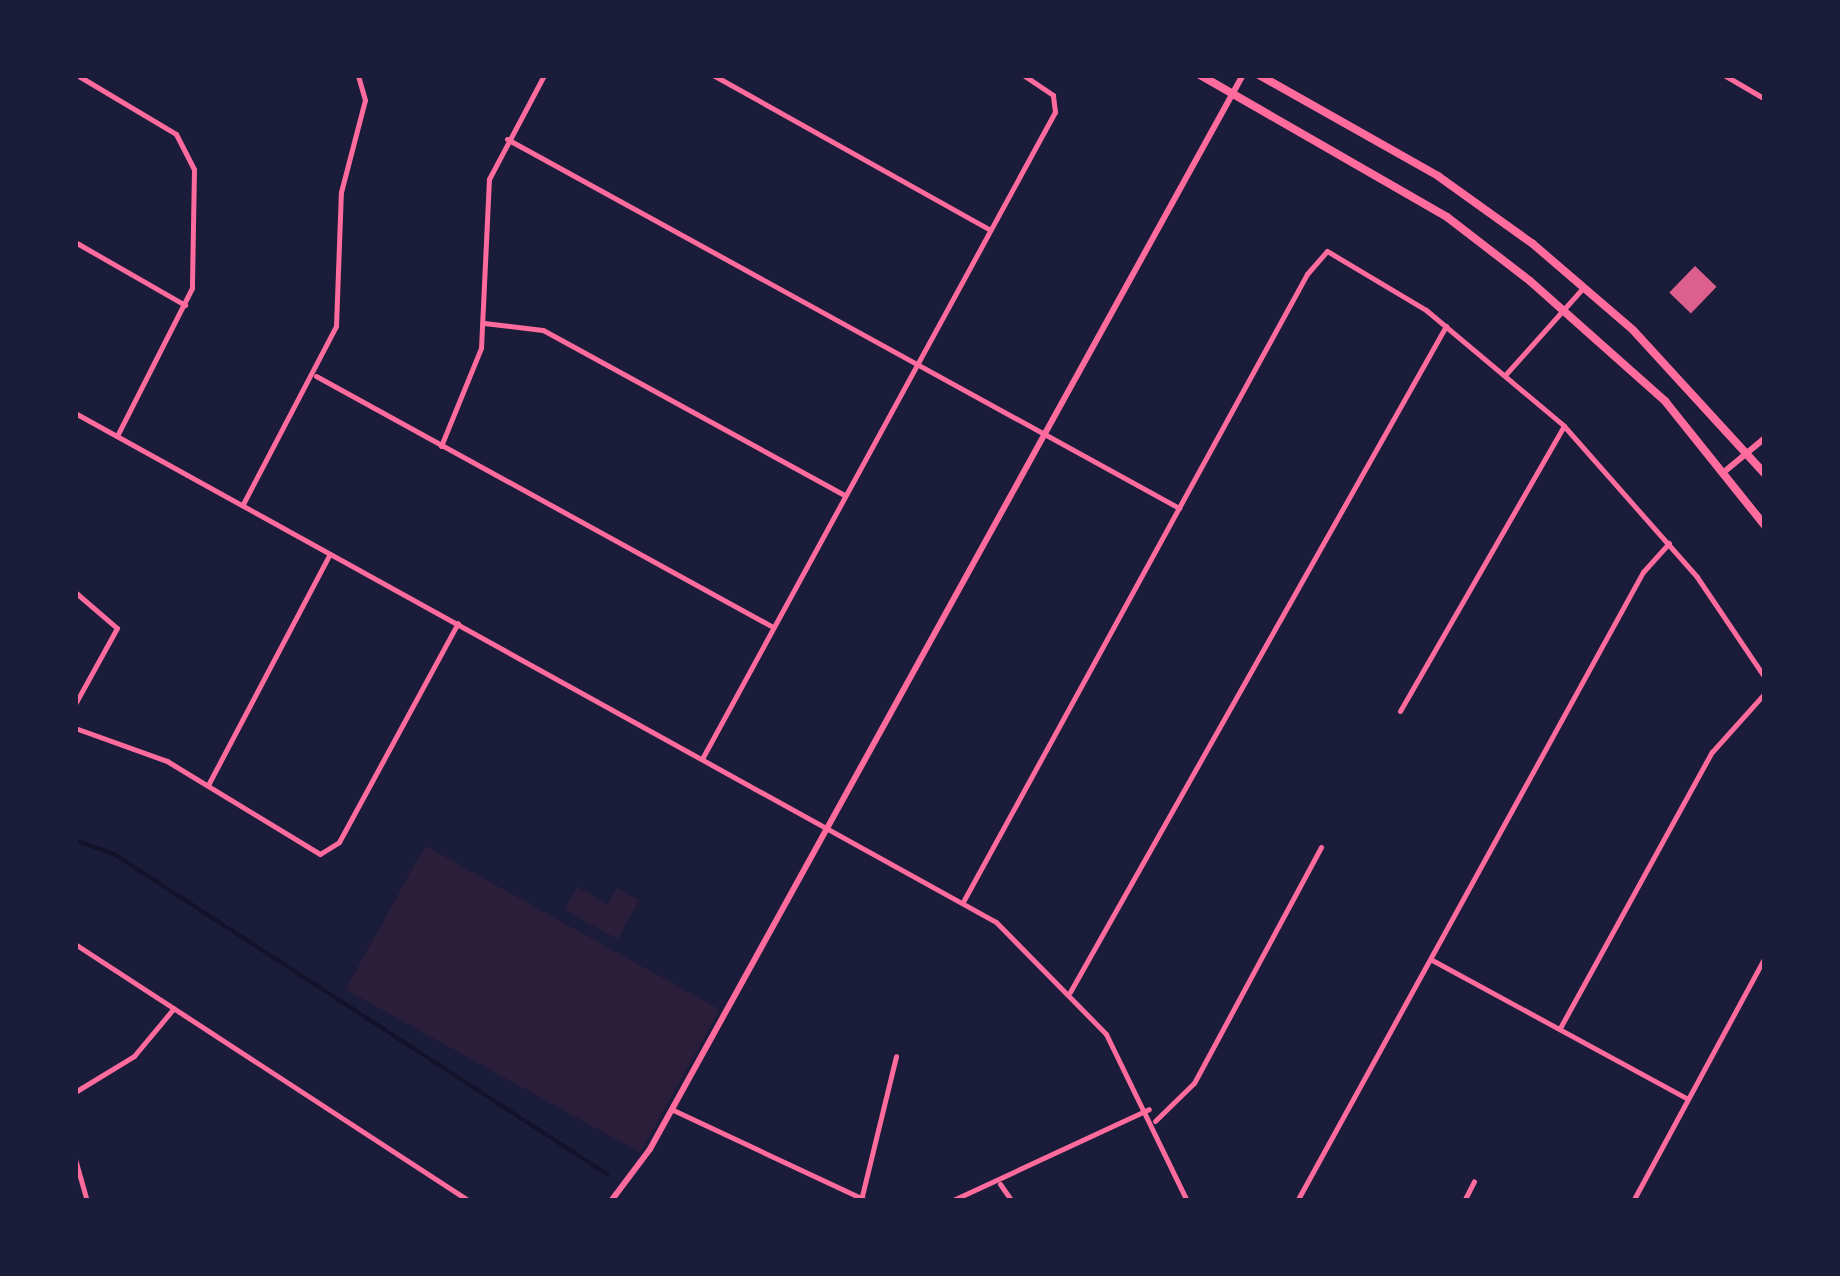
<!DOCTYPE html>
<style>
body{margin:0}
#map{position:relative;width:1840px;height:1276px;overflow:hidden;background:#1b1b3a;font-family:Poppins,sans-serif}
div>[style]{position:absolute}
.green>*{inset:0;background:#2a1e3b;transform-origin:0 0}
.stream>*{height:4px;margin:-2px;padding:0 2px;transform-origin:2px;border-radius:2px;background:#12122b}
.building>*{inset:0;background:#dd5f8e;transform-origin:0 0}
.minor>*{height:5px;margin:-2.5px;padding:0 2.5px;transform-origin:2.5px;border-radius:2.5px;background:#ff6b9d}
.tertiary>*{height:6px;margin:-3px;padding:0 3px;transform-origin:3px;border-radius:3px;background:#ff6b9d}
.secondary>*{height:8px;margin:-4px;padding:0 4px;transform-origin:4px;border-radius:4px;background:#ff6b9d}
span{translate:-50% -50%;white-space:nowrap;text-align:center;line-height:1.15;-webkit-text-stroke:10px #1b1b3a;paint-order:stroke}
.frame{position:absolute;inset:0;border:78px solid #1b1b3a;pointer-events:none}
</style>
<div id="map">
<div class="green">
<div style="left:425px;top:846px;width:337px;height:164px;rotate:29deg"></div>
<div style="clip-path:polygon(577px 887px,608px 904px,617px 888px,639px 900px,618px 939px,564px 910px)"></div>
</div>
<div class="stream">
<div style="left:75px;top:840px;width:41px;rotate:19.7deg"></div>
<div style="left:114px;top:854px;width:588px;rotate:32.99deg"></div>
</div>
<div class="building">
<div style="left:1695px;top:266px;width:30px;height:37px;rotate:44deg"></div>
</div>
<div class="minor">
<div style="left:77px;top:75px;width:115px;rotate:30.8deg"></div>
<div style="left:176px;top:134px;width:39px;rotate:63deg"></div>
<div style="left:194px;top:169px;width:119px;rotate:91deg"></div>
<div style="left:192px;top:288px;width:166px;rotate:116.9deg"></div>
<div style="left:713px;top:75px;width:316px;rotate:29.2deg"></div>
<div style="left:1724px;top:75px;width:48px;rotate:30.3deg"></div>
<div style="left:507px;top:139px;width:767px;rotate:28.77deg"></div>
<div style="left:75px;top:242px;width:127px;rotate:29.8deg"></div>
<div style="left:484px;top:323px;width:59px;rotate:6.8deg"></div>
<div style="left:543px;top:330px;width:344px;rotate:28.7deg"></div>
<div style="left:1506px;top:374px;width:115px;rotate:-48.2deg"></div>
<div style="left:316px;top:376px;width:521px;rotate:28.78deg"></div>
<div style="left:75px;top:413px;width:1052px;rotate:28.93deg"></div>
<div style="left:996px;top:922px;width:157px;rotate:45.5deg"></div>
<div style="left:1106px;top:1034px;width:186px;rotate:64.1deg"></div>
<div style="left:441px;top:446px;width:106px;rotate:-67.8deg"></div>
<div style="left:481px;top:348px;width:169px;rotate:-87.3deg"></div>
<div style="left:489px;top:179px;width:118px;rotate:-62.1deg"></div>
<div style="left:243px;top:504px;width:201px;rotate:-62.4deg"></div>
<div style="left:336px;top:326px;width:134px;rotate:-87.9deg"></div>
<div style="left:341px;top:192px;width:95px;rotate:-75.4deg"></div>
<div style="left:365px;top:100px;width:26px;rotate:-106deg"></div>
<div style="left:75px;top:592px;width:55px;rotate:40.6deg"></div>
<div style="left:117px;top:628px;width:87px;rotate:118.9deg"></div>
<div style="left:1400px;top:711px;width:329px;rotate:-60.1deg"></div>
<div style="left:75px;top:728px;width:98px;rotate:19.7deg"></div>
<div style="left:167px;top:761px;width:179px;rotate:31.3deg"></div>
<div style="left:320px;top:854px;width:22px;rotate:-32deg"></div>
<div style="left:339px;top:842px;width:249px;rotate:-61.5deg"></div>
<div style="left:703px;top:757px;width:735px;rotate:-61.38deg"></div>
<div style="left:1055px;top:112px;width:17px;rotate:-97deg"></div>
<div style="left:1053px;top:95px;width:36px;rotate:-146deg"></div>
<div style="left:208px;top:785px;width:261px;rotate:-62.2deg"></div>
<div style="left:964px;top:900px;width:714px;rotate:-61.28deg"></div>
<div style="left:1307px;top:274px;width:30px;rotate:-49deg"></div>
<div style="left:1327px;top:251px;width:115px;rotate:30.8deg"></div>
<div style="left:1426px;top:310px;width:180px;rotate:40deg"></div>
<div style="left:1564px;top:426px;width:201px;rotate:48.6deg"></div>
<div style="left:1697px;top:577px;width:122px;rotate:56deg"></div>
<div style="left:75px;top:944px;width:470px;rotate:33.1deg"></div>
<div style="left:1432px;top:960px;width:291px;rotate:28.5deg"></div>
<div style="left:1070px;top:992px;width:765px;rotate:-60.55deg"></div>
<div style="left:1560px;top:1028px;width:315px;rotate:-61.2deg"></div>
<div style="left:1712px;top:752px;width:79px;rotate:-48.1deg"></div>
<div style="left:75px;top:1092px;width:69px;rotate:-31.4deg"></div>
<div style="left:134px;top:1056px;width:62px;rotate:-50.2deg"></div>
<div style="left:671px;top:1109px;width:217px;rotate:25.1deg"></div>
<div style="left:1155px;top:1121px;width:54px;rotate:-44.3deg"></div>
<div style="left:1194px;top:1083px;width:268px;rotate:-61.7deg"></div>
<div style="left:75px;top:1159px;width:44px;rotate:74.1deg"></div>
<div style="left:1000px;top:1184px;width:21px;rotate:55deg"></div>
<div style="left:861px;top:1200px;width:148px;rotate:-76.3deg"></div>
<div style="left:951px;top:1201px;width:218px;rotate:-24.9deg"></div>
<div style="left:1297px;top:1201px;width:718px;rotate:-61.19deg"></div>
<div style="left:1643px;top:572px;width:39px;rotate:-48deg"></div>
<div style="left:1464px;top:1201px;width:22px;rotate:-63deg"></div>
<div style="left:1633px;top:1201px;width:277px;rotate:-61.6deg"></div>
</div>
<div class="tertiary">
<div style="left:1724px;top:472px;width:53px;rotate:-39.7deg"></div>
<div style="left:611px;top:1201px;width:65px;rotate:-53.1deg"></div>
<div style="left:650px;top:1149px;width:1227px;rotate:-61.1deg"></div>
</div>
<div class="secondary">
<div style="left:1200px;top:75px;width:285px;rotate:29.9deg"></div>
<div style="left:1447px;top:217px;width:105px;rotate:37.6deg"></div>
<div style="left:1530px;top:281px;width:181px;rotate:41.6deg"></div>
<div style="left:1665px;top:401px;width:160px;rotate:51.3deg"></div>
<div style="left:1259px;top:75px;width:206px;rotate:29.4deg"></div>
<div style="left:1438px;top:176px;width:117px;rotate:35.6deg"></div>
<div style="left:1533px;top:244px;width:132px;rotate:40.7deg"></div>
<div style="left:1633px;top:330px;width:195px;rotate:47.5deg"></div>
</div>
<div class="frame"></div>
</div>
